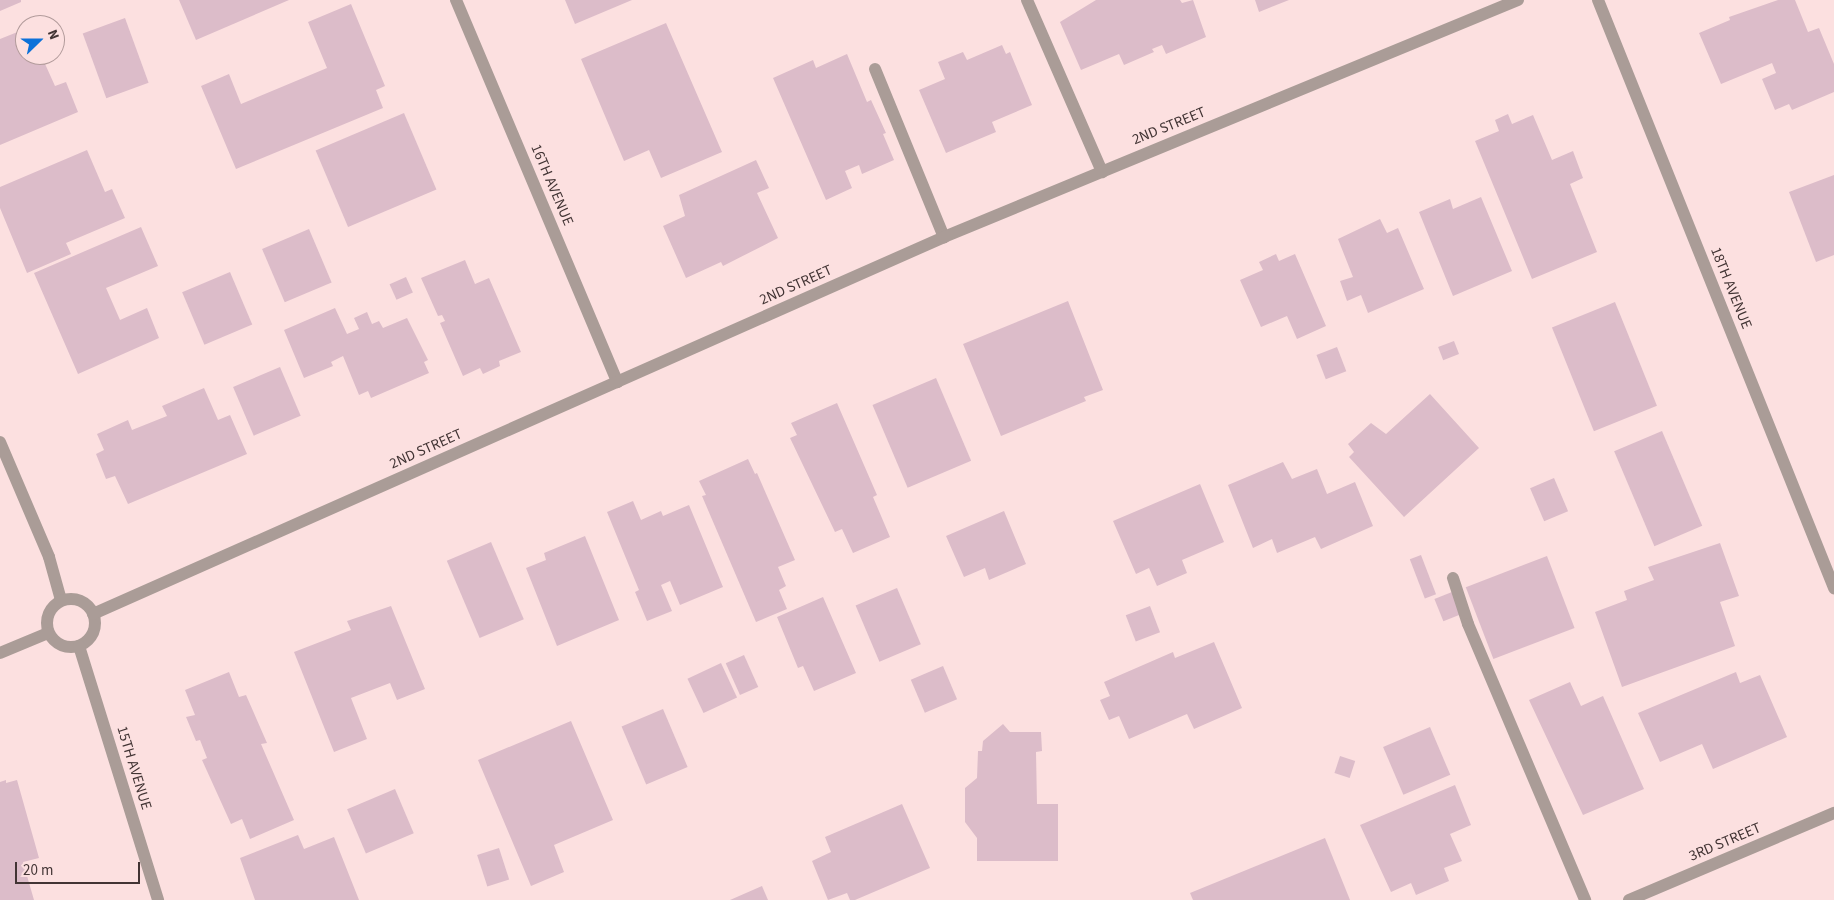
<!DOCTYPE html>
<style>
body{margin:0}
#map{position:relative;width:1834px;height:900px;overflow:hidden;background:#fce0e0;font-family:"Source Sans 3",sans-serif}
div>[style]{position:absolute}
.building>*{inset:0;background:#dcbcc9;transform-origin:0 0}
.minor>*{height:12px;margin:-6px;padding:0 6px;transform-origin:6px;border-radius:6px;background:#aa9c97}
.minor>.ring{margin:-6px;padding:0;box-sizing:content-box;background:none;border:12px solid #aa9c97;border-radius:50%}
span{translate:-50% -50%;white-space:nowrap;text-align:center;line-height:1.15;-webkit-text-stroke:5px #fce0e0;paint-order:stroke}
.street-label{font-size:15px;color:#423434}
.north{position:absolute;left:15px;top:15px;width:50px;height:50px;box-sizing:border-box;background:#fce0e0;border:1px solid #b29b9b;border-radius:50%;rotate:68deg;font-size:14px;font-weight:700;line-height:20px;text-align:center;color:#423434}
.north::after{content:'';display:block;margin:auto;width:18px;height:22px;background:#0c71d9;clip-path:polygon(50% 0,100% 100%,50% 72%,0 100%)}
.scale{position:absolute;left:15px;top:862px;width:125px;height:22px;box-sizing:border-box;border:2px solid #423434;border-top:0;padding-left:6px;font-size:15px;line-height:18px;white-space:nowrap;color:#423434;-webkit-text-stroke:4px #fce0e0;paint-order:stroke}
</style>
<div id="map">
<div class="building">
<div style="clip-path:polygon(0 0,21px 0,21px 2px,0 11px)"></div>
<div style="clip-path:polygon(179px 0,289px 0,196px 40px)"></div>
<div style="clip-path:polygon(565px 0,632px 0,575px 24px)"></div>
<div style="clip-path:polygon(1096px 0,1180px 0,1182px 3px,1193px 0,1206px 37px,1166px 54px,1162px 45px,1152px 49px,1154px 52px,1124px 65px,1119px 54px,1081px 70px,1060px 22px)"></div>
<div style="clip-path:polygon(1255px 0,1289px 0,1259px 12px)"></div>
<div style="clip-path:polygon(1778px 0,1795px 0,1808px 32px,1819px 28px,1834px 64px,1834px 92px,1792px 110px,1789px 104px,1775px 110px,1762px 79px,1776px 73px,1772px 63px,1721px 84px,1699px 33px,1730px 20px,1729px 17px)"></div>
<div style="clip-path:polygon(351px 4px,385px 86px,376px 90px,383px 108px,236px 169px,201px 86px,229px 74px,241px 104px,327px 68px,308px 22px)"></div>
<div style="left:125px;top:18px;width:69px;height:45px;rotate:70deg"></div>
<div style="clip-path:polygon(666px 23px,722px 152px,661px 178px,649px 150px,624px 161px,581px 59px)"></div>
<div style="clip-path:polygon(25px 29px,25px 55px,41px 55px,55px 86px,66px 82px,78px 112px,0 145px,0 39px)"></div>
<div style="clip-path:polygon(1002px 45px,1006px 54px,1010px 52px,1032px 105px,992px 122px,996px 132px,946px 153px,919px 90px,945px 79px,938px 62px,963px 52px,967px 60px)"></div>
<div style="clip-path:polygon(847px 54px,867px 102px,871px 100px,886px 133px,883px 134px,894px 160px,862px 174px,859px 165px,845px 171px,852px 188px,826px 200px,773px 78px,813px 60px,816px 68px)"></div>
<div style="left:404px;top:113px;width:83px;height:96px;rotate:67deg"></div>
<div style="clip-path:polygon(1508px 114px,1512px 124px,1533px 115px,1552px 160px,1573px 151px,1583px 178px,1570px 184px,1597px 252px,1532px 279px,1475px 141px,1499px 131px,1495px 120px)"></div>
<div style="clip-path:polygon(87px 150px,105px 192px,112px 189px,125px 218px,66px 243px,71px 254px,27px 273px,0 208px,0 187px)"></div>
<div style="clip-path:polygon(756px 160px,769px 188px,757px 193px,778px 238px,723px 266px,721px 262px,686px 278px,663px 226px,685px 216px,679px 195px)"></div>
<div style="clip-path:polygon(1834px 175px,1834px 255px,1816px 262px,1789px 192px)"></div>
<div style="clip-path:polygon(1481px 197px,1512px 271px,1453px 296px,1419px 212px,1450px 199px,1453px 209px)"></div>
<div style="clip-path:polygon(1380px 219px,1387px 233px,1398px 228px,1424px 289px,1368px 313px,1361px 295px,1347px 301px,1340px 281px,1353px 277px,1338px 239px)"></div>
<div style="clip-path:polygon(141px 227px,158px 266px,106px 288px,120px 320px,147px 308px,159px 338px,78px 374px,34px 273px)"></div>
<div style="left:309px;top:229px;width:58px;height:51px;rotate:67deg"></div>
<div style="clip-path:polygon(1276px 254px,1279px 261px,1295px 254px,1326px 326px,1297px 339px,1287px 316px,1261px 327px,1240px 280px,1263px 270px,1259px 262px)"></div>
<div style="clip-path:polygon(465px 260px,475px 284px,489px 278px,521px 352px,499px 361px,500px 366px,483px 374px,480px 368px,463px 376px,440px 323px,445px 321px,442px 315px,438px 316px,421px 278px)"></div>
<div style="left:230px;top:272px;width:57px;height:52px;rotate:67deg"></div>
<div style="left:406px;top:277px;width:17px;height:18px;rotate:66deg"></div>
<div style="clip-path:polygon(1068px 301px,1103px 390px,1084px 397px,1086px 401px,1001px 436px,963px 344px)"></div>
<div style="left:1615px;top:302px;width:112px;height:68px;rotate:68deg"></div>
<div style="clip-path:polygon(335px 308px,347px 334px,359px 329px,354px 318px,367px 312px,372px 324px,379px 321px,383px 328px,407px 318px,428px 360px,424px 362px,429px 373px,371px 398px,368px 391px,359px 395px,343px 356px,331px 362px,333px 366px,304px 378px,284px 330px)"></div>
<div style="left:1454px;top:341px;width:14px;height:17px;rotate:69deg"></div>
<div style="left:1337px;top:347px;width:26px;height:22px;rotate:69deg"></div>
<div style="left:280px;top:367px;width:53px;height:51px;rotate:67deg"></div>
<div style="left:936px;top:378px;width:90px;height:69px;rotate:67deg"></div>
<div style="clip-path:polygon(204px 388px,218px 420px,230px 415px,247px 454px,128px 504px,115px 476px,106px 479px,96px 454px,104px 450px,97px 434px,128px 420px,132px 430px,167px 416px,162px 406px)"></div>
<div style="clip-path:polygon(1430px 394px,1479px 448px,1404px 517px,1349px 457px,1354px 452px,1348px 444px,1371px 423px,1386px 434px)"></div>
<div style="clip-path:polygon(837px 403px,877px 495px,873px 497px,890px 537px,853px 553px,842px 529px,835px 532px,790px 438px,797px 435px,791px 423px)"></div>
<div style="left:1662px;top:431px;width:103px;height:52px;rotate:67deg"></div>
<div style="clip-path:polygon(748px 459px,755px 474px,757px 473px,795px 560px,778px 567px,786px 586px,779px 590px,787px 609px,756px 622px,702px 496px,706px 495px,699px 481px)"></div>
<div style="clip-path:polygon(1283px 462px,1292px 479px,1317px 469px,1327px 494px,1355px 482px,1373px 526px,1321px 549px,1315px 537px,1277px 553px,1272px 539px,1253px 548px,1228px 485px)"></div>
<div style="left:1554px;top:478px;width:36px;height:26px;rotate:67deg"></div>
<div style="clip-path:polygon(1200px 484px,1224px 542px,1182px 560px,1187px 573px,1157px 586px,1149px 568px,1136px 574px,1113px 521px)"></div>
<div style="clip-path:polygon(633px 501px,641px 520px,661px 511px,663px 516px,689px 505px,723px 587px,680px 605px,670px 581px,661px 585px,672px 611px,647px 621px,635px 592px,639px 590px,607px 512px)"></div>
<div style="clip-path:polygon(1004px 511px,1026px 564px,989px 580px,985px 568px,964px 577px,946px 536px)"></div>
<div style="clip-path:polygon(585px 536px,619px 620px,557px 646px,526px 568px,546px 560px,544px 553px)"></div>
<div style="left:491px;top:542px;width:84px;height:48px;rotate:67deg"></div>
<div style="clip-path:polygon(1720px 543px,1739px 596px,1720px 602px,1735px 646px,1622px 687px,1595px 612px,1627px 600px,1624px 591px,1654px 580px,1648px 567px)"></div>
<div style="left:1421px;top:555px;width:42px;height:12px;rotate:69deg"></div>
<div style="left:1547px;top:556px;width:77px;height:87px;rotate:69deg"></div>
<div style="left:897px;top:588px;width:61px;height:45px;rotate:67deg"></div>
<div style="left:1452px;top:592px;width:24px;height:19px;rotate:68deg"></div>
<div style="clip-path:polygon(823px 597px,856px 673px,814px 691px,803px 666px,798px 668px,777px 617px)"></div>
<div style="clip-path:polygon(391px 606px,425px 689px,397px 700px,390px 683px,351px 698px,367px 739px,334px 752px,294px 652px,351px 630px,347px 621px)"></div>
<div style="left:1150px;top:606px;width:28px;height:26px;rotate:69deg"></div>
<div style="clip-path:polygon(1214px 642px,1242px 708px,1194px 729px,1187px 714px,1129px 739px,1119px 716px,1109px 720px,1100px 700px,1110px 696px,1104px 682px,1173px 652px,1175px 658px)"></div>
<div style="left:744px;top:655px;width:35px;height:20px;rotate:66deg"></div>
<div style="left:721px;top:663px;width:38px;height:37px;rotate:65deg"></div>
<div style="left:943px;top:666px;width:36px;height:35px;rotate:67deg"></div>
<div style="clip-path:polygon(229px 672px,239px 697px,246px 695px,267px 743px,261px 744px,294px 820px,250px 839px,242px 819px,231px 824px,202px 760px,207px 758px,200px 740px,196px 741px,186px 717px,195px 715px,185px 690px)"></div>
<div style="clip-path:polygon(1736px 672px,1740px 683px,1760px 675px,1787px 737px,1713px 769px,1702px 744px,1660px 762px,1638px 713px)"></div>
<div style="clip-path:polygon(1570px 682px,1581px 706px,1603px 696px,1644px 789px,1583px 815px,1529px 700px)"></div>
<div style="left:663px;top:709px;width:63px;height:45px;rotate:67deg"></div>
<div style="clip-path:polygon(571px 721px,613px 820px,554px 845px,564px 872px,531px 886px,478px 760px)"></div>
<div style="clip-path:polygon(1003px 724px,1010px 732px,1041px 732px,1042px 751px,1036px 752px,1037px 804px,1058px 804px,1058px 861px,977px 861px,977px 838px,965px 822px,965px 788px,977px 778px,978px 751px,982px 751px,983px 741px)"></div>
<div style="left:1430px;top:727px;width:52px;height:51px;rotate:67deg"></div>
<div style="left:1340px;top:756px;width:16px;height:18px;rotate:18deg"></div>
<div style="clip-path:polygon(6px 780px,6px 783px,17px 780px,39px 858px,23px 862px,34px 900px,0 900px,0 782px)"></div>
<div style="clip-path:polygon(1455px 785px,1471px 825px,1450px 834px,1462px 861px,1444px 868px,1449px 881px,1416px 895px,1411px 883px,1391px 892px,1360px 825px)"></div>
<div style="left:395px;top:789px;width:48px;height:52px;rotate:67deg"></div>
<div style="clip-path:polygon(902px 804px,930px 868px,855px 900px,850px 900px,847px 893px,828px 900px,812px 861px,831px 852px,825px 837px)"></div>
<div style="clip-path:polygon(298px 835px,304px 849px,334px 837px,359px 900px,255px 900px,240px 858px)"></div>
<div style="clip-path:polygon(1325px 838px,1350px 900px,1193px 900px,1190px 893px)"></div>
<div style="left:499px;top:848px;width:33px;height:23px;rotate:72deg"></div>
<div style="clip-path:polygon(762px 886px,768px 900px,730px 900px)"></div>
</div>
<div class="minor">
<div style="left:456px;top:0;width:415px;rotate:67.1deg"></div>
<div style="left:1027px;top:0;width:188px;rotate:66.4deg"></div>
<div style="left:1598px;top:0;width:634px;rotate:68.13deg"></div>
<div style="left:875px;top:69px;width:182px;rotate:67.7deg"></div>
<div style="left:0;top:442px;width:125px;rotate:66.9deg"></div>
<div style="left:49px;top:557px;width:45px;rotate:74.4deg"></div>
<div style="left:1453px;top:578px;width:48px;rotate:71.9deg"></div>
<div style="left:1468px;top:624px;width:300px;rotate:67deg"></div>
<div class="ring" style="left:47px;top:599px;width:36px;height:36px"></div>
<div style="left:93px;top:614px;width:931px;rotate:-23.89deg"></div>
<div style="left:944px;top:237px;width:621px;rotate:-22.44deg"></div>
<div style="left:79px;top:646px;width:266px;rotate:72.7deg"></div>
<div style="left:0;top:653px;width:52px;rotate:-22.6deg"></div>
<div style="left:1629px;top:900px;width:223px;rotate:-23deg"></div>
</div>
<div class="street-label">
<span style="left:1169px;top:126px;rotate:-22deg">2ND STREET</span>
<span style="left:552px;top:185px;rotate:67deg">16TH AVENUE</span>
<span style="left:796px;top:285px;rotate:-24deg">2ND STREET</span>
<span style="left:1731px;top:288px;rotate:68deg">18TH AVENUE</span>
<span style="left:426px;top:449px;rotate:-24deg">2ND STREET</span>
<span style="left:134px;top:768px;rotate:73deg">15TH AVENUE</span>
<span style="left:1725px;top:842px;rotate:-23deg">3RD STREET</span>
</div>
<div class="north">N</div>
<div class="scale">20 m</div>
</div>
